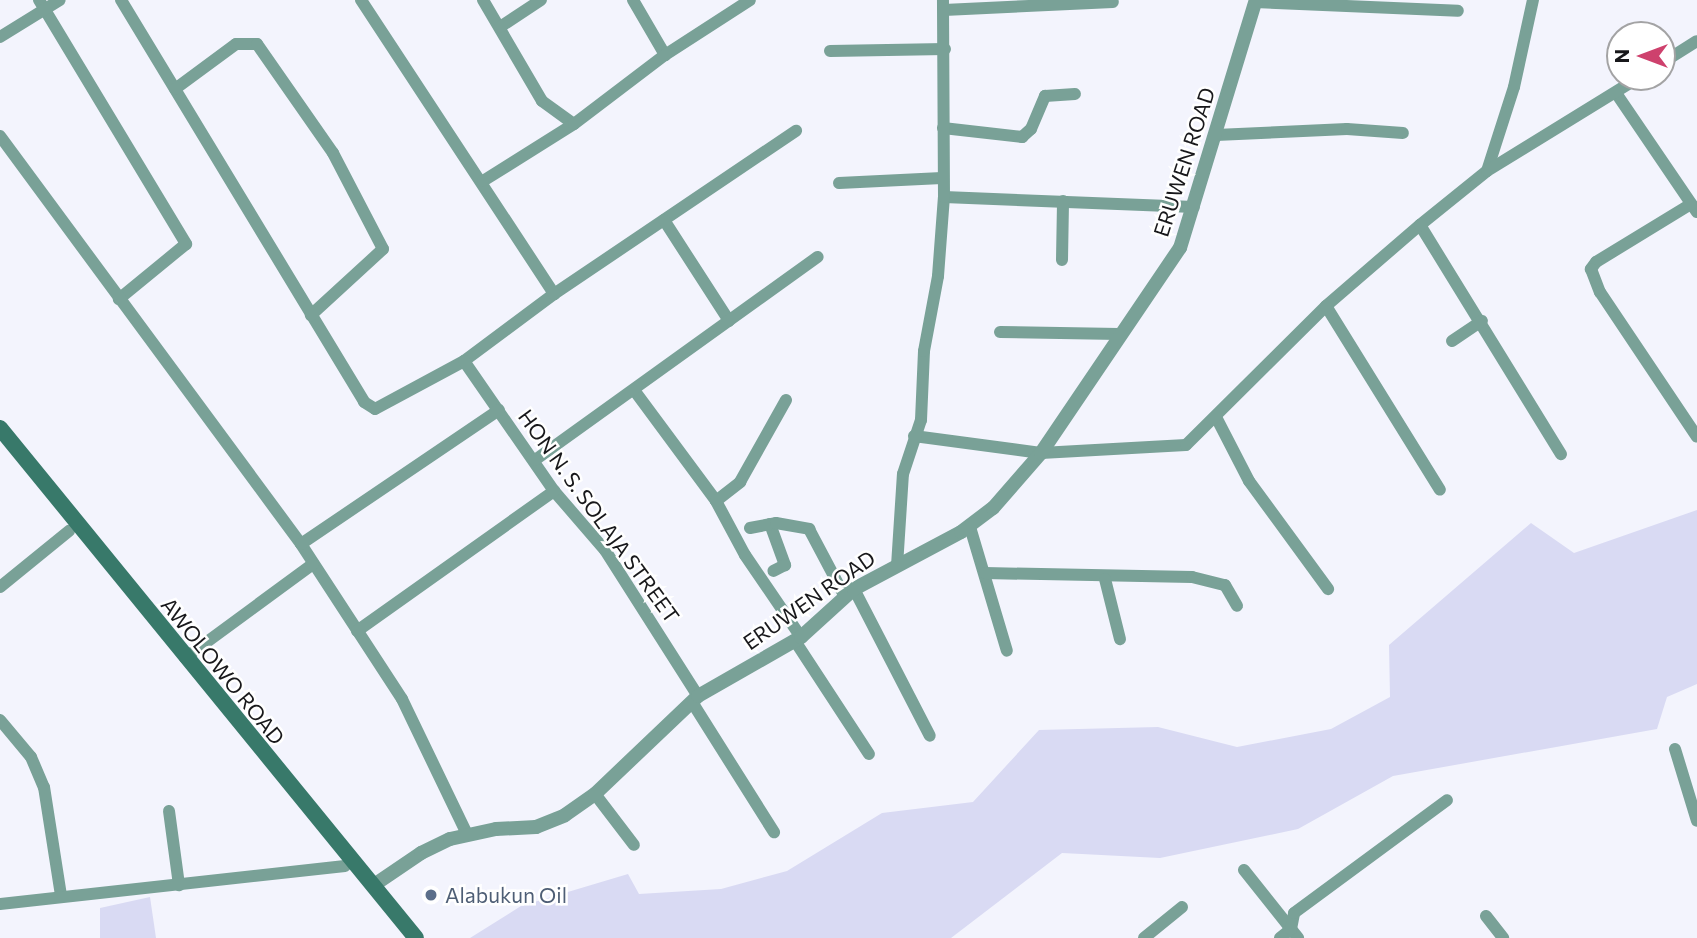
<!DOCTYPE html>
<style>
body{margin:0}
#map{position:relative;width:1697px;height:938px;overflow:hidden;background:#f3f4fd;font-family:Commissioner,sans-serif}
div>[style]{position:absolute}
.green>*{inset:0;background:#d9daf3}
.minor>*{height:12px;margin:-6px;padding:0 6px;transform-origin:6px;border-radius:6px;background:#79a197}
.tertiary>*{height:14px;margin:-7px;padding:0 7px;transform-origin:7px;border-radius:7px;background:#79a197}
.secondary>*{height:16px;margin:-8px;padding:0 8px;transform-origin:8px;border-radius:8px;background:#38796a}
.dots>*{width:19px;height:19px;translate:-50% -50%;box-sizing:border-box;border:4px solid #fff;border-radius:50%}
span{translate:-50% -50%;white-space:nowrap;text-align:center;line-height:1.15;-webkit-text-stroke:5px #fff;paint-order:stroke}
.street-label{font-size:21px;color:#18181b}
.service-label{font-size:21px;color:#4e5e75}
.left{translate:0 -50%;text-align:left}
.north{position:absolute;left:1606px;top:21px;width:70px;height:70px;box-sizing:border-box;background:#fff;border:2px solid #a3a3a4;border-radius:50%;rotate:270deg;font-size:19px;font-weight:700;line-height:28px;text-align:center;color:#18181b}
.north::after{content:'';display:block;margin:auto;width:24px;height:32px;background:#ce416d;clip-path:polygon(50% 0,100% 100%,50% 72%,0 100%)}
</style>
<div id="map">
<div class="green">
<div style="clip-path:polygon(1697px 510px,1697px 684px,1667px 697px,1657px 729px,1393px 776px,1298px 829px,1160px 858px,1062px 853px,951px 938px,470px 938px,521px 906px,628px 874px,639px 894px,721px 889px,787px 871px,882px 813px,973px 802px,1039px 730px,1158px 727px,1237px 747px,1331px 729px,1390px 697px,1389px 645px,1531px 523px,1574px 553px)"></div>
<div style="clip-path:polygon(150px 897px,156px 938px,100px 938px,100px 908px)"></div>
</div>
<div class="minor">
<div style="left:39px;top:0;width:285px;rotate:58.9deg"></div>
<div style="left:186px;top:244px;width:87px;rotate:140.6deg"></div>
<div style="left:121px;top:0;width:470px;rotate:58.8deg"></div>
<div style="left:364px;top:402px;width:13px;rotate:32deg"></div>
<div style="left:375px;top:409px;width:101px;rotate:-28.3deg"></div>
<div style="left:464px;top:361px;width:112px;rotate:-36.7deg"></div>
<div style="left:554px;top:294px;width:292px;rotate:-34deg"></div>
<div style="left:361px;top:0;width:352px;rotate:56.7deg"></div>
<div style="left:483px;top:0;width:117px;rotate:59.7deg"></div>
<div style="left:542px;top:101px;width:39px;rotate:36deg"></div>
<div style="left:633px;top:0;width:64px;rotate:59.8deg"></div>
<div style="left:1255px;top:2px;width:203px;rotate:2.5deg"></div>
<div style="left:944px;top:10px;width:169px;rotate:-2.7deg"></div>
<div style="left:500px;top:27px;width:49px;rotate:-33.4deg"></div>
<div style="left:0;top:37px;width:70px;rotate:-31.7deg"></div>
<div style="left:830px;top:51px;width:115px;rotate:-1deg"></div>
<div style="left:1662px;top:63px;width:41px;rotate:-32.2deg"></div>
<div style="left:175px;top:89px;width:76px;rotate:-36.4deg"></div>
<div style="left:236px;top:44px;width:21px"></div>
<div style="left:257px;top:44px;width:133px;rotate:55.1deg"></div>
<div style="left:333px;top:153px;width:108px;rotate:62.5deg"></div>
<div style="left:383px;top:249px;width:98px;rotate:137.5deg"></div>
<div style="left:1616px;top:93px;width:144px;rotate:55.8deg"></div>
<div style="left:943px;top:128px;width:80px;rotate:6.5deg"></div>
<div style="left:1022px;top:137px;width:12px;rotate:-42deg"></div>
<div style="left:1031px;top:129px;width:36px;rotate:-67deg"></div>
<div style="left:1045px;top:96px;width:30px;rotate:-4deg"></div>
<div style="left:1216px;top:135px;width:131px;rotate:-2.6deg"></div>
<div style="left:1347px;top:129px;width:56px;rotate:4.1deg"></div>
<div style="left:0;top:136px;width:507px;rotate:53.58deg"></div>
<div style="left:301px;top:544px;width:185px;rotate:56.9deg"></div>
<div style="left:402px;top:699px;width:150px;rotate:64.3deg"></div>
<div style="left:1487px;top:171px;width:88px;rotate:-72.2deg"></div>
<div style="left:1514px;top:87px;width:89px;rotate:-77.7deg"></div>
<div style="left:483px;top:181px;width:107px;rotate:-32.1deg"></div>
<div style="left:574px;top:124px;width:114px;rotate:-37.2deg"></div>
<div style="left:665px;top:55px;width:101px;rotate:-32.9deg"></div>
<div style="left:839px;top:183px;width:103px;rotate:-2.8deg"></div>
<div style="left:944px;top:197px;width:250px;rotate:2.3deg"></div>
<div style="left:1691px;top:204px;width:111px;rotate:148.6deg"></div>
<div style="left:1596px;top:262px;width:9px;rotate:126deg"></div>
<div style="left:1591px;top:269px;width:25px;rotate:69deg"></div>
<div style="left:1600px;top:292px;width:174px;rotate:56.2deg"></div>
<div style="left:664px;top:220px;width:120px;rotate:57.2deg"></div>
<div style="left:1420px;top:225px;width:269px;rotate:58.4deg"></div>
<div style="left:1062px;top:260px;width:59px;rotate:-89deg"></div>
<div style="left:1326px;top:306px;width:216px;rotate:58.2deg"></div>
<div style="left:1000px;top:332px;width:119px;rotate:1deg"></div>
<div style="left:1452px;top:341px;width:36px;rotate:-34deg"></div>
<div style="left:464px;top:361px;width:158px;rotate:55.3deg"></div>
<div style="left:554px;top:491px;width:78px;rotate:49.2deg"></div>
<div style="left:605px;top:550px;width:173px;rotate:57.5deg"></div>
<div style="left:634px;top:390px;width:138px;rotate:53.5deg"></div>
<div style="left:716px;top:501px;width:61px;rotate:61.8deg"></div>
<div style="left:745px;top:555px;width:99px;rotate:55.7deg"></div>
<div style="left:1216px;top:417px;width:72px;rotate:62.7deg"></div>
<div style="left:1249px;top:481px;width:134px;rotate:53.8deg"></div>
<div style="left:914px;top:436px;width:128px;rotate:7.6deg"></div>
<div style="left:1041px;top:453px;width:145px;rotate:-3.2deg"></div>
<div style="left:1186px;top:445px;width:197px;rotate:-44.8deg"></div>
<div style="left:1326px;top:306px;width:124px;rotate:-40.8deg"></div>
<div style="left:1420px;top:225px;width:86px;rotate:-38.9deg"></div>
<div style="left:1487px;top:171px;width:180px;rotate:-31.6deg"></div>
<div style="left:535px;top:460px;width:348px;rotate:-35.7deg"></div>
<div style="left:716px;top:501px;width:31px;rotate:-38deg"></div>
<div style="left:740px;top:482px;width:94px;rotate:-60.7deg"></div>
<div style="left:770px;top:524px;width:44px;rotate:69.9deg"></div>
<div style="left:785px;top:565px;width:13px;rotate:153deg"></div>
<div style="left:970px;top:527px;width:129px;rotate:73.4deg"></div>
<div style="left:750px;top:528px;width:26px;rotate:-11deg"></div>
<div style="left:776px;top:523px;width:34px;rotate:10deg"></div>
<div style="left:809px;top:529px;width:77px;rotate:62.1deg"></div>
<div style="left:301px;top:544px;width:239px;rotate:-34.1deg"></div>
<div style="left:897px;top:566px;width:92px;rotate:-86.3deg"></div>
<div style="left:903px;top:474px;width:57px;rotate:-71.6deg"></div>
<div style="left:921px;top:420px;width:69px;rotate:-87.5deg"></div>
<div style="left:924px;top:351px;width:76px;rotate:-79.4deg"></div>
<div style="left:938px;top:276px;width:79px;rotate:-85.7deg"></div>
<div style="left:944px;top:197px;width:197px;rotate:-90.3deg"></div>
<div style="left:985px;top:573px;width:207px;rotate:1.1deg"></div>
<div style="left:1192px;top:577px;width:34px;rotate:14deg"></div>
<div style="left:1225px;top:585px;width:24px;rotate:60deg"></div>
<div style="left:1105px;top:579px;width:62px;rotate:76deg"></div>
<div style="left:0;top:587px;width:89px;rotate:-39.1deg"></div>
<div style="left:854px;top:589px;width:165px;rotate:62.7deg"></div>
<div style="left:357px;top:631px;width:242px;rotate:-35.4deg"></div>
<div style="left:795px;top:641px;width:135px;rotate:56.8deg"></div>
<div style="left:185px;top:658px;width:159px;rotate:-36.3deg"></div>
<div style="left:692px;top:702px;width:154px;rotate:57.8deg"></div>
<div style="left:0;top:720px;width:48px;rotate:50deg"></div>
<div style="left:31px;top:757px;width:33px;rotate:67deg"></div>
<div style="left:44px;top:787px;width:110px;rotate:81.1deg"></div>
<div style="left:1675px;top:749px;width:75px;rotate:73deg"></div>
<div style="left:595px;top:794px;width:64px;rotate:52.6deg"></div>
<div style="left:169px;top:811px;width:75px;rotate:82.3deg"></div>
<div style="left:1244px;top:870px;width:87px;rotate:51.5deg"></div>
<div style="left:0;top:904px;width:347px;rotate:-6.3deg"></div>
<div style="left:1486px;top:916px;width:28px;rotate:52deg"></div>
<div style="left:1144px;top:938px;width:49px;rotate:-39.2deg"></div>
<div style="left:1280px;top:938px;width:14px;rotate:-39deg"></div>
<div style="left:1291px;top:929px;width:16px;rotate:-79deg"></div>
<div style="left:1294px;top:913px;width:190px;rotate:-36.4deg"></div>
</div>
<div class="tertiary">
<div style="left:374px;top:885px;width:57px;rotate:-34.2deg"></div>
<div style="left:421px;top:853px;width:32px;rotate:-26deg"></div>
<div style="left:450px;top:839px;width:47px;rotate:-12.3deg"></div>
<div style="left:496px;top:829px;width:40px;rotate:-2.9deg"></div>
<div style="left:536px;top:827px;width:31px;rotate:-22deg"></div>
<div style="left:565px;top:815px;width:37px;rotate:-35deg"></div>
<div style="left:595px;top:794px;width:142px;rotate:-43.6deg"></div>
<div style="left:698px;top:696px;width:119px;rotate:-29.8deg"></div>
<div style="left:801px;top:637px;width:72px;rotate:-42.2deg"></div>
<div style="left:854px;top:589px;width:121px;rotate:-28deg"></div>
<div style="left:961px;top:532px;width:40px;rotate:-37deg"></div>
<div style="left:993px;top:508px;width:73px;rotate:-48.9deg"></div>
<div style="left:1041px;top:453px;width:248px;rotate:-55.9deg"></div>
<div style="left:1180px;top:248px;width:259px;rotate:-73deg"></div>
</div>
<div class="secondary">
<div style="left:0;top:428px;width:658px;rotate:50.8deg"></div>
</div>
<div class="dots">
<div style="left:431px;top:895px;background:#5c6f8a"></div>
</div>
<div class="street-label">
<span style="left:1184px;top:162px;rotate:-72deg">ERUWEN ROAD</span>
<span style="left:599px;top:516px;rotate:54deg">HON N. S. SOLAJA STREET</span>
<span style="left:809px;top:600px;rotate:-35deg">ERUWEN ROAD</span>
<span style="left:223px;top:671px;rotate:51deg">AWOLOWO ROAD</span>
</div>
<div class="service-label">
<span class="left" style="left:445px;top:895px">Alabukun Oil</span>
</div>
<div class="north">N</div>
</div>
